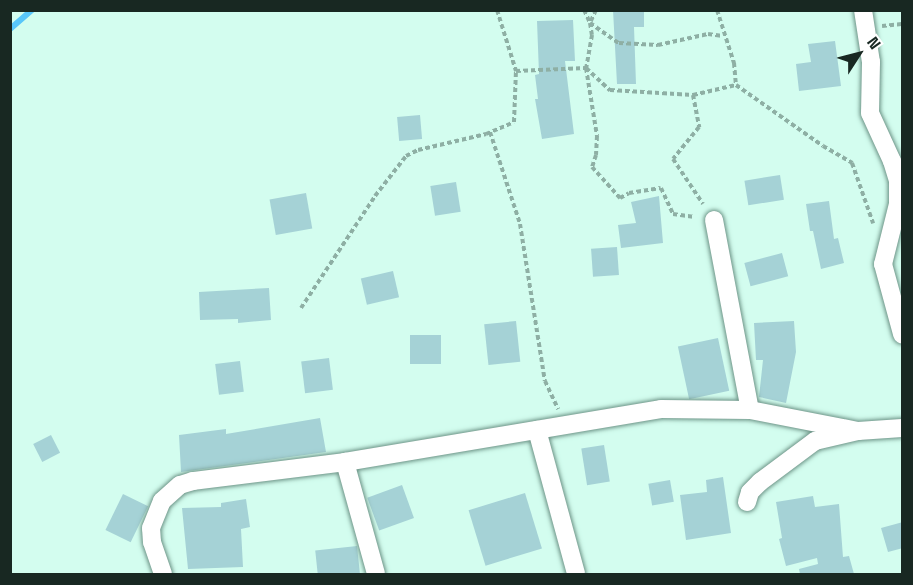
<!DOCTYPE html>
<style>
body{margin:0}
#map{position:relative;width:913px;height:585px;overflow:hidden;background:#d3fdef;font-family:"Space Grotesk",sans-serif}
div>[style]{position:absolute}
.stream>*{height:6px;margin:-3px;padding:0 3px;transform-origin:3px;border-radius:3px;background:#58c6fa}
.building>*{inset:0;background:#a5d2d6;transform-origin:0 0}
.path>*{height:4px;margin-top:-2px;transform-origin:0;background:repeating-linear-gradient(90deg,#8eafa4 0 4.5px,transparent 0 7.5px)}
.roads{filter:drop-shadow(0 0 2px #6d9487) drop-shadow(0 0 2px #6d9487)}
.street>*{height:18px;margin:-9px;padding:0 9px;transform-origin:9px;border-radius:9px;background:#fff}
span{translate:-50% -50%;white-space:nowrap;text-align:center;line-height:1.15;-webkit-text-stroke:6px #fff;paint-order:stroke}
.frame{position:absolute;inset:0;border:12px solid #182822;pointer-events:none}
.north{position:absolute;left:829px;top:24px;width:60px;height:60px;-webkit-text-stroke:4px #fff;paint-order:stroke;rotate:54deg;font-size:16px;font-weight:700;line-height:24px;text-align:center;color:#182822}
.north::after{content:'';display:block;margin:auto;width:21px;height:27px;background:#182822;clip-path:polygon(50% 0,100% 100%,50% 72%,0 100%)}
</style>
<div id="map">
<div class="stream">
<div style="left:10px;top:29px;width:29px;rotate:-41deg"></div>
</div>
<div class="building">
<div style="clip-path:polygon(613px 10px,644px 10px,644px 27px,634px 27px,636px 84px,617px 84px)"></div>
<div style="clip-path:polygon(573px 20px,575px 61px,565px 61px,574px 134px,542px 139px,535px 99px,538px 99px,535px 75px,539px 74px,537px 21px)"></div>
<div style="clip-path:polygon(835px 41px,841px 86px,799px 91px,796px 64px,811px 62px,808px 44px)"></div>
<div style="left:420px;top:115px;width:24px;height:23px;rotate:85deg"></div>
<div style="left:780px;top:175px;width:25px;height:36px;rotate:81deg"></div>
<div style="left:456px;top:182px;width:30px;height:26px;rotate:81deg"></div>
<div style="left:306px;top:193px;width:36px;height:37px;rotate:80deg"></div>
<div style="clip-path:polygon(659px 196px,663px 243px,621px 248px,618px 225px,636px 223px,631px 202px)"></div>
<div style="clip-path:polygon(829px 201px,834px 239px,838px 238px,844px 263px,821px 269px,813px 231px,810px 231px,806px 204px)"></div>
<div style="left:617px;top:247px;width:28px;height:26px;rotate:86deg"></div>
<div style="left:782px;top:253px;width:24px;height:39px;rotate:75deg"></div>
<div style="left:393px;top:271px;width:27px;height:33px;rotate:77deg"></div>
<div style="clip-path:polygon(269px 288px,271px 320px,238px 323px,238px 319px,200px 320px,199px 292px)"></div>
<div style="left:516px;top:321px;width:41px;height:32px;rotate:84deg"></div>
<div style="clip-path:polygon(794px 321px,796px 352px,786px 403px,759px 397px,763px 360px,756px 360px,754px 323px)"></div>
<div style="left:410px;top:335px;width:31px;height:29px"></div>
<div style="left:718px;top:338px;width:54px;height:41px;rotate:78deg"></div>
<div style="left:329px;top:358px;width:32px;height:28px;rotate:83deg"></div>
<div style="left:240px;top:361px;width:31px;height:25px;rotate:83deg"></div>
<div style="clip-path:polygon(320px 418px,326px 452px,181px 472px,179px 435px,226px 429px,226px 434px)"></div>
<div style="left:51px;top:435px;width:20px;height:20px;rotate:63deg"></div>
<div style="left:604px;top:445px;width:37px;height:23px;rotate:81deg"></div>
<div style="clip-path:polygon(723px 477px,731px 533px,686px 540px,680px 495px,707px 492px,706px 480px)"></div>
<div style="left:670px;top:480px;width:22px;height:22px;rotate:80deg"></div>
<div style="left:402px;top:485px;width:35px;height:37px;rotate:70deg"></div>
<div style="left:525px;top:493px;width:58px;height:59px;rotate:73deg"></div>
<div style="left:123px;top:494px;width:28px;height:40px;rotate:26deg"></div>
<div style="clip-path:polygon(813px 496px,815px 507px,839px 504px,843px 557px,849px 556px,854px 574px,800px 574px,799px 569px,818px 564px,817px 558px,786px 566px,779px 539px,782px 538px,776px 502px)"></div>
<div style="clip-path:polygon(246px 499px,250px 527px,241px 529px,243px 567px,188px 569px,182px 508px,221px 507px,221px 503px)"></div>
<div style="clip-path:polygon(903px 522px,903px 548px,888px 552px,881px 528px)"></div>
<div style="left:357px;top:546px;width:28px;height:42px;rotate:84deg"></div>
</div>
<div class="path">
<div style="left:497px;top:10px;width:64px;rotate:72.7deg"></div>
<div style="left:584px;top:10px;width:14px;rotate:65deg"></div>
<div style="left:590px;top:23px;width:35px;rotate:35deg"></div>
<div style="left:619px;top:43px;width:39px;rotate:3deg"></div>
<div style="left:658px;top:45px;width:51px;rotate:-12.4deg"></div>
<div style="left:708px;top:34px;width:15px;rotate:8deg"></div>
<div style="left:596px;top:10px;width:14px;rotate:115deg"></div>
<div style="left:590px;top:23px;width:12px;rotate:81deg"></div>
<div style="left:592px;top:35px;width:34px;rotate:100deg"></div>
<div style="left:586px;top:68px;width:69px;rotate:80.8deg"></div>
<div style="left:597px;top:136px;width:19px;rotate:93deg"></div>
<div style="left:596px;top:155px;width:13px;rotate:108deg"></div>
<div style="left:592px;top:167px;width:42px;rotate:47.9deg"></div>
<div style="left:620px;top:198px;width:10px;rotate:-29deg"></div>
<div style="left:629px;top:193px;width:32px;rotate:-9deg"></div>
<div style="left:661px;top:188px;width:29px;rotate:65deg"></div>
<div style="left:673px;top:214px;width:22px;rotate:8deg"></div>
<div style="left:717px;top:10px;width:56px;rotate:72.2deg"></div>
<div style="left:734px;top:63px;width:22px;rotate:85deg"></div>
<div style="left:736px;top:85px;width:106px;rotate:35deg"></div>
<div style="left:823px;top:146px;width:34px;rotate:30deg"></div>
<div style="left:852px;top:163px;width:64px;rotate:70.7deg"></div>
<div style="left:882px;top:26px;width:20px;rotate:-6deg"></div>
<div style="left:693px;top:95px;width:33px;rotate:79deg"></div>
<div style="left:699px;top:127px;width:41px;rotate:129.1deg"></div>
<div style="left:673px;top:159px;width:54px;rotate:56.3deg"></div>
<div style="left:490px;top:132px;width:97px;rotate:71.9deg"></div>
<div style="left:520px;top:224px;width:159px;rotate:81deg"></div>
<div style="left:545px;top:381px;width:31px;rotate:65deg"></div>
<div style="left:301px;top:308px;width:134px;rotate:-56.5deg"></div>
<div style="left:375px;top:196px;width:51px;rotate:-52.2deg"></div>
<div style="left:406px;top:156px;width:13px;rotate:-27deg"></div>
<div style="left:418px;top:150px;width:70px;rotate:-13.2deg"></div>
<div style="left:486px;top:134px;width:30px;rotate:-23deg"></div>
<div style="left:514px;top:122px;width:51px;rotate:-87.8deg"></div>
<div style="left:516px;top:71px;width:70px;rotate:-2.5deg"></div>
<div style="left:586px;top:68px;width:33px;rotate:43deg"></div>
<div style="left:610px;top:90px;width:83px;rotate:3.4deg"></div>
<div style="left:693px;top:95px;width:44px;rotate:-13.1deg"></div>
</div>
<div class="roads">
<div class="street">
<div style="left:863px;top:10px;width:53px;rotate:81.3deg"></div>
<div style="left:871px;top:62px;width:51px;rotate:91.1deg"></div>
<div style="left:870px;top:113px;width:53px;rotate:65.4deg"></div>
<div style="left:892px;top:161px;width:21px;rotate:73deg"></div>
<div style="left:898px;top:181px;width:23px;rotate:90deg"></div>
<div style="left:898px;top:204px;width:62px;rotate:104deg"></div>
<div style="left:883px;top:264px;width:73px;rotate:74.8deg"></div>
<div style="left:714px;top:220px;width:193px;rotate:79.3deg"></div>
<div style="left:537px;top:430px;width:149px;rotate:74.8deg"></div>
<div style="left:345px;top:462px;width:116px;rotate:74.5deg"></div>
<div style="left:747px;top:502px;width:10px;rotate:-73deg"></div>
<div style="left:750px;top:492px;width:14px;rotate:-45deg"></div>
<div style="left:760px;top:482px;width:69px;rotate:-36.7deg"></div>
<div style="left:815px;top:441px;width:44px;rotate:-13.1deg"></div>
<div style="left:858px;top:431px;width:44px;rotate:-3.9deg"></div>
<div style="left:163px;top:574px;width:34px;rotate:-109deg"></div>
<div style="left:152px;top:542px;width:14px;rotate:-94deg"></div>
<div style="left:151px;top:528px;width:29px;rotate:-68deg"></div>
<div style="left:162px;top:501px;width:24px;rotate:-42deg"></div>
<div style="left:180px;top:485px;width:14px;rotate:-17deg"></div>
<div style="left:193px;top:481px;width:153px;rotate:-7.1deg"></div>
<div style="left:345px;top:462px;width:320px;rotate:-9.5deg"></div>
<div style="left:661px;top:409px;width:89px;rotate:0.6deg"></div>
<div style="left:750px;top:410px;width:110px;rotate:11deg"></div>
</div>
</div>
<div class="frame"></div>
<div class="north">N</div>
</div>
